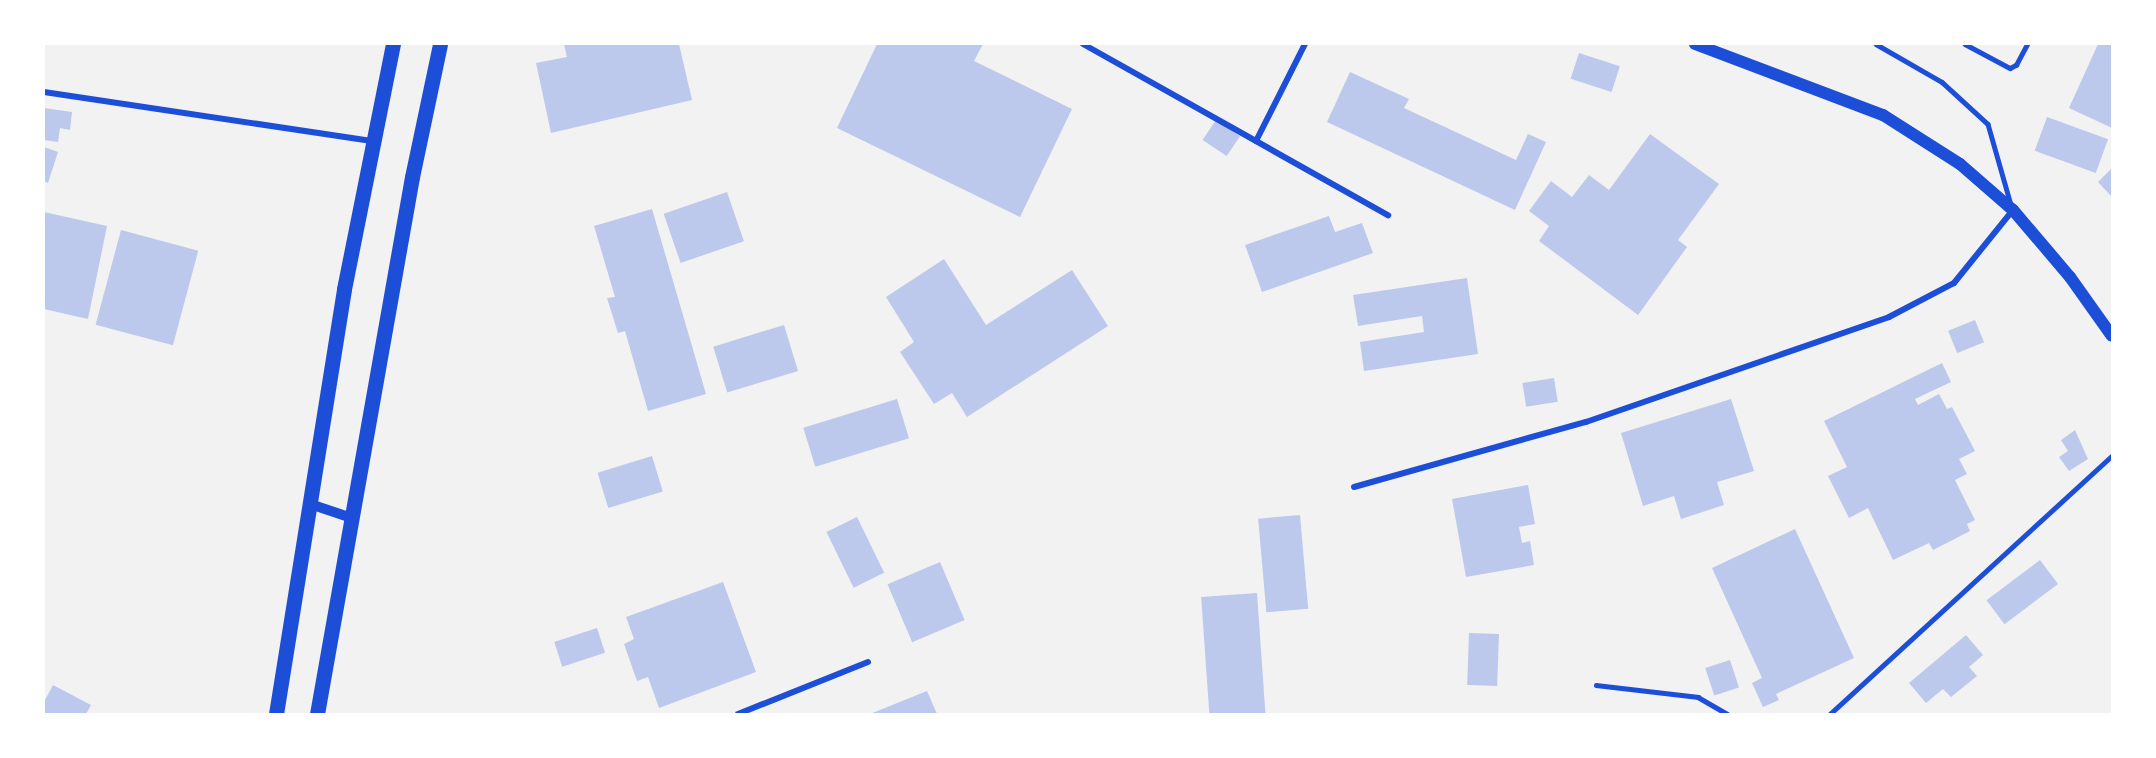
<!DOCTYPE html>
<style>
body{margin:0}
#map{position:relative;width:2156px;height:758px;overflow:hidden;background:#f2f2f2;font-family:"Playfair Display",serif}
div>[style]{position:absolute}
.building>*{inset:0;background:#bdc9ec;transform-origin:0 0}
.service>*{height:4.5px;margin:-2.25px;padding:0 2.25px;transform-origin:2.25px;border-radius:2.25px;background:#1d4ed8}
.minor>*{height:6px;margin:-3px;padding:0 3px;transform-origin:3px;border-radius:3px;background:#1d4ed8}
.tertiary>*{height:10px;margin:-5px;padding:0 5px;transform-origin:5px;border-radius:5px;background:#1d4ed8}
.secondary>*{height:12px;margin:-6px;padding:0 6px;transform-origin:6px;border-radius:6px;background:#1d4ed8}
.primary>*{height:15px;margin:-7.5px;padding:0 7.5px;transform-origin:7.5px;border-radius:7.5px;background:#1d4ed8}
span{translate:-50% -50%;white-space:nowrap;text-align:center;line-height:1.15;-webkit-text-stroke:4.5px #fff;paint-order:stroke}
.frame{position:absolute;inset:0;border:45px solid #fff;pointer-events:none}
</style>
<div id="map">
<div class="building">
<div style="clip-path:polygon(564px 44px,679px 44px,692px 100px,551px 133px,536px 63px,567px 57px)"></div>
<div style="clip-path:polygon(877px 44px,983px 44px,974px 61px,1072px 109px,1020px 217px,837px 128px)"></div>
<div style="clip-path:polygon(2098px 44px,2112px 44px,2112px 128px,2069px 108px)"></div>
<div style="left:1579px;top:53px;width:43px;height:27px;rotate:18deg"></div>
<div style="clip-path:polygon(1350px 72px,1409px 99px,1404px 108px,1516px 160px,1528px 134px,1546px 142px,1515px 210px,1327px 122px)"></div>
<div style="clip-path:polygon(44px 108px,72px 112px,70px 130px,60px 128px,58px 142px,44px 140px)"></div>
<div style="left:2047px;top:117px;width:65px;height:36px;rotate:20deg"></div>
<div style="left:1216px;top:120px;width:29px;height:24px;rotate:34deg"></div>
<div style="clip-path:polygon(1650px 134px,1719px 184px,1678px 240px,1687px 247px,1638px 315px,1539px 241px,1549px 226px,1529px 211px,1551px 181px,1572px 197px,1589px 175px,1609px 190px)"></div>
<div style="clip-path:polygon(44px 147px,58px 152px,48px 183px,44px 181px)"></div>
<div style="clip-path:polygon(2112px 168px,2112px 197px,2098px 182px)"></div>
<div style="left:727px;top:192px;width:52px;height:67px;rotate:71deg"></div>
<div style="clip-path:polygon(652px 209px,706px 394px,648px 411px,625px 331px,618px 333px,607px 298px,615px 297px,594px 226px)"></div>
<div style="clip-path:polygon(44px 212px,107px 226px,88px 319px,44px 309px)"></div>
<div style="clip-path:polygon(1329px 216px,1335px 232px,1362px 223px,1373px 253px,1262px 292px,1245px 245px)"></div>
<div style="left:121px;top:230px;width:80px;height:98px;rotate:15deg"></div>
<div style="clip-path:polygon(944px 259px,986px 325px,1072px 270px,1108px 326px,967px 417px,952px 393px,934px 404px,900px 352px,914px 342px,886px 297px)"></div>
<div style="clip-path:polygon(1467px 278px,1478px 354px,1364px 371px,1360px 342px,1424px 332px,1422px 316px,1358px 326px,1353px 295px)"></div>
<div style="left:1975px;top:320px;width:24px;height:29px;rotate:68deg"></div>
<div style="left:784px;top:325px;width:48px;height:74px;rotate:73deg"></div>
<div style="clip-path:polygon(1942px 363px,1951px 382px,1915px 399px,1918px 405px,1939px 394px,1947px 409px,1952px 407px,1975px 451px,1959px 459px,1967px 474px,1955px 480px,1975px 520px,1967px 524px,1970px 531px,1933px 550px,1929px 543px,1893px 560px,1868px 508px,1849px 518px,1828px 476px,1847px 467px,1824px 421px)"></div>
<div style="left:1554px;top:378px;width:24px;height:32px;rotate:81deg"></div>
<div style="left:897px;top:399px;width:41px;height:98px;rotate:73deg"></div>
<div style="clip-path:polygon(1731px 399px,1754px 471px,1717px 482px,1724px 505px,1681px 519px,1674px 496px,1643px 506px,1621px 433px)"></div>
<div style="clip-path:polygon(2075px 430px,2088px 459px,2069px 471px,2059px 457px,2068px 451px,2061px 440px)"></div>
<div style="left:652px;top:456px;width:37px;height:57px;rotate:73deg"></div>
<div style="clip-path:polygon(1528px 485px,1535px 524px,1519px 527px,1522px 543px,1530px 541px,1534px 565px,1466px 577px,1452px 499px)"></div>
<div style="left:1300px;top:515px;width:94px;height:42px;rotate:85deg"></div>
<div style="left:857px;top:517px;width:62px;height:34px;rotate:64deg"></div>
<div style="clip-path:polygon(1795px 529px,1854px 658px,1776px 694px,1779px 700px,1763px 707px,1752px 683px,1762px 678px,1712px 568px)"></div>
<div style="left:2040px;top:560px;width:30px;height:67px;rotate:53deg"></div>
<div style="left:940px;top:562px;width:63px;height:57px;rotate:67deg"></div>
<div style="clip-path:polygon(723px 582px,756px 672px,659px 708px,648px 677px,637px 681px,624px 644px,634px 639px,626px 617px)"></div>
<div style="left:1257px;top:593px;width:121px;height:56px;rotate:86deg"></div>
<div style="left:597px;top:628px;width:26px;height:45px;rotate:72deg"></div>
<div style="left:1469px;top:633px;width:30px;height:52px;rotate:2deg"></div>
<div style="clip-path:polygon(1966px 635px,1983px 655px,1969px 667px,1977px 676px,1951px 697px,1943px 689px,1926px 703px,1909px 683px)"></div>
<div style="left:1730px;top:660px;width:29px;height:26px;rotate:72deg"></div>
<div style="clip-path:polygon(53px 685px,91px 705px,86px 714px,44px 714px,44px 702px)"></div>
<div style="clip-path:polygon(927px 691px,937px 714px,870px 714px)"></div>
</div>
<div class="service">
<div style="left:1876px;top:44px;width:76px;rotate:29.9deg"></div>
<div style="left:1942px;top:82px;width:62px;rotate:42.4deg"></div>
<div style="left:1988px;top:124px;width:84px;rotate:74.1deg"></div>
<div style="left:1965px;top:44px;width:51px;rotate:28.1deg"></div>
<div style="left:2010px;top:68px;width:7px;rotate:-27deg"></div>
<div style="left:2016px;top:65px;width:24px;rotate:-62deg"></div>
<div style="left:1596px;top:685px;width:103px;rotate:6.7deg"></div>
<div style="left:1698px;top:697px;width:34px;rotate:30deg"></div>
<div style="left:1830px;top:714px;width:382px;rotate:-42.5deg"></div>
</div>
<div class="minor">
<div style="left:1083px;top:44px;width:350px;rotate:29.3deg"></div>
<div style="left:44px;top:92px;width:333px;rotate:8.5deg"></div>
<div style="left:1256px;top:141px;width:109px;rotate:-63.2deg"></div>
<div style="left:1354px;top:487px;width:241px;rotate:-15.7deg"></div>
<div style="left:1586px;top:422px;width:321px;rotate:-19.1deg"></div>
<div style="left:1889px;top:317px;width:73px;rotate:-27.6deg"></div>
<div style="left:1954px;top:283px;width:94px;rotate:-51.1deg"></div>
<div style="left:738px;top:714px;width:140px;rotate:-21.8deg"></div>
</div>
<div class="tertiary">
<div style="left:310px;top:504px;width:44px;rotate:18.4deg"></div>
</div>
<div class="secondary">
<div style="left:1695px;top:44px;width:201px;rotate:20.7deg"></div>
<div style="left:1883px;top:115px;width:91px;rotate:32.5deg"></div>
<div style="left:1960px;top:164px;width:70px;rotate:41deg"></div>
<div style="left:2013px;top:210px;width:88px;rotate:49.6deg"></div>
<div style="left:2070px;top:277px;width:72px;rotate:54.6deg"></div>
</div>
<div class="primary">
<div style="left:276px;top:714px;width:430px;rotate:-80.9deg"></div>
<div style="left:344px;top:289px;width:250px;rotate:-78.7deg"></div>
<div style="left:317px;top:714px;width:545px;rotate:-79.97deg"></div>
<div style="left:412px;top:177px;width:136px;rotate:-78.1deg"></div>
</div>
<div class="frame"></div>
</div>
